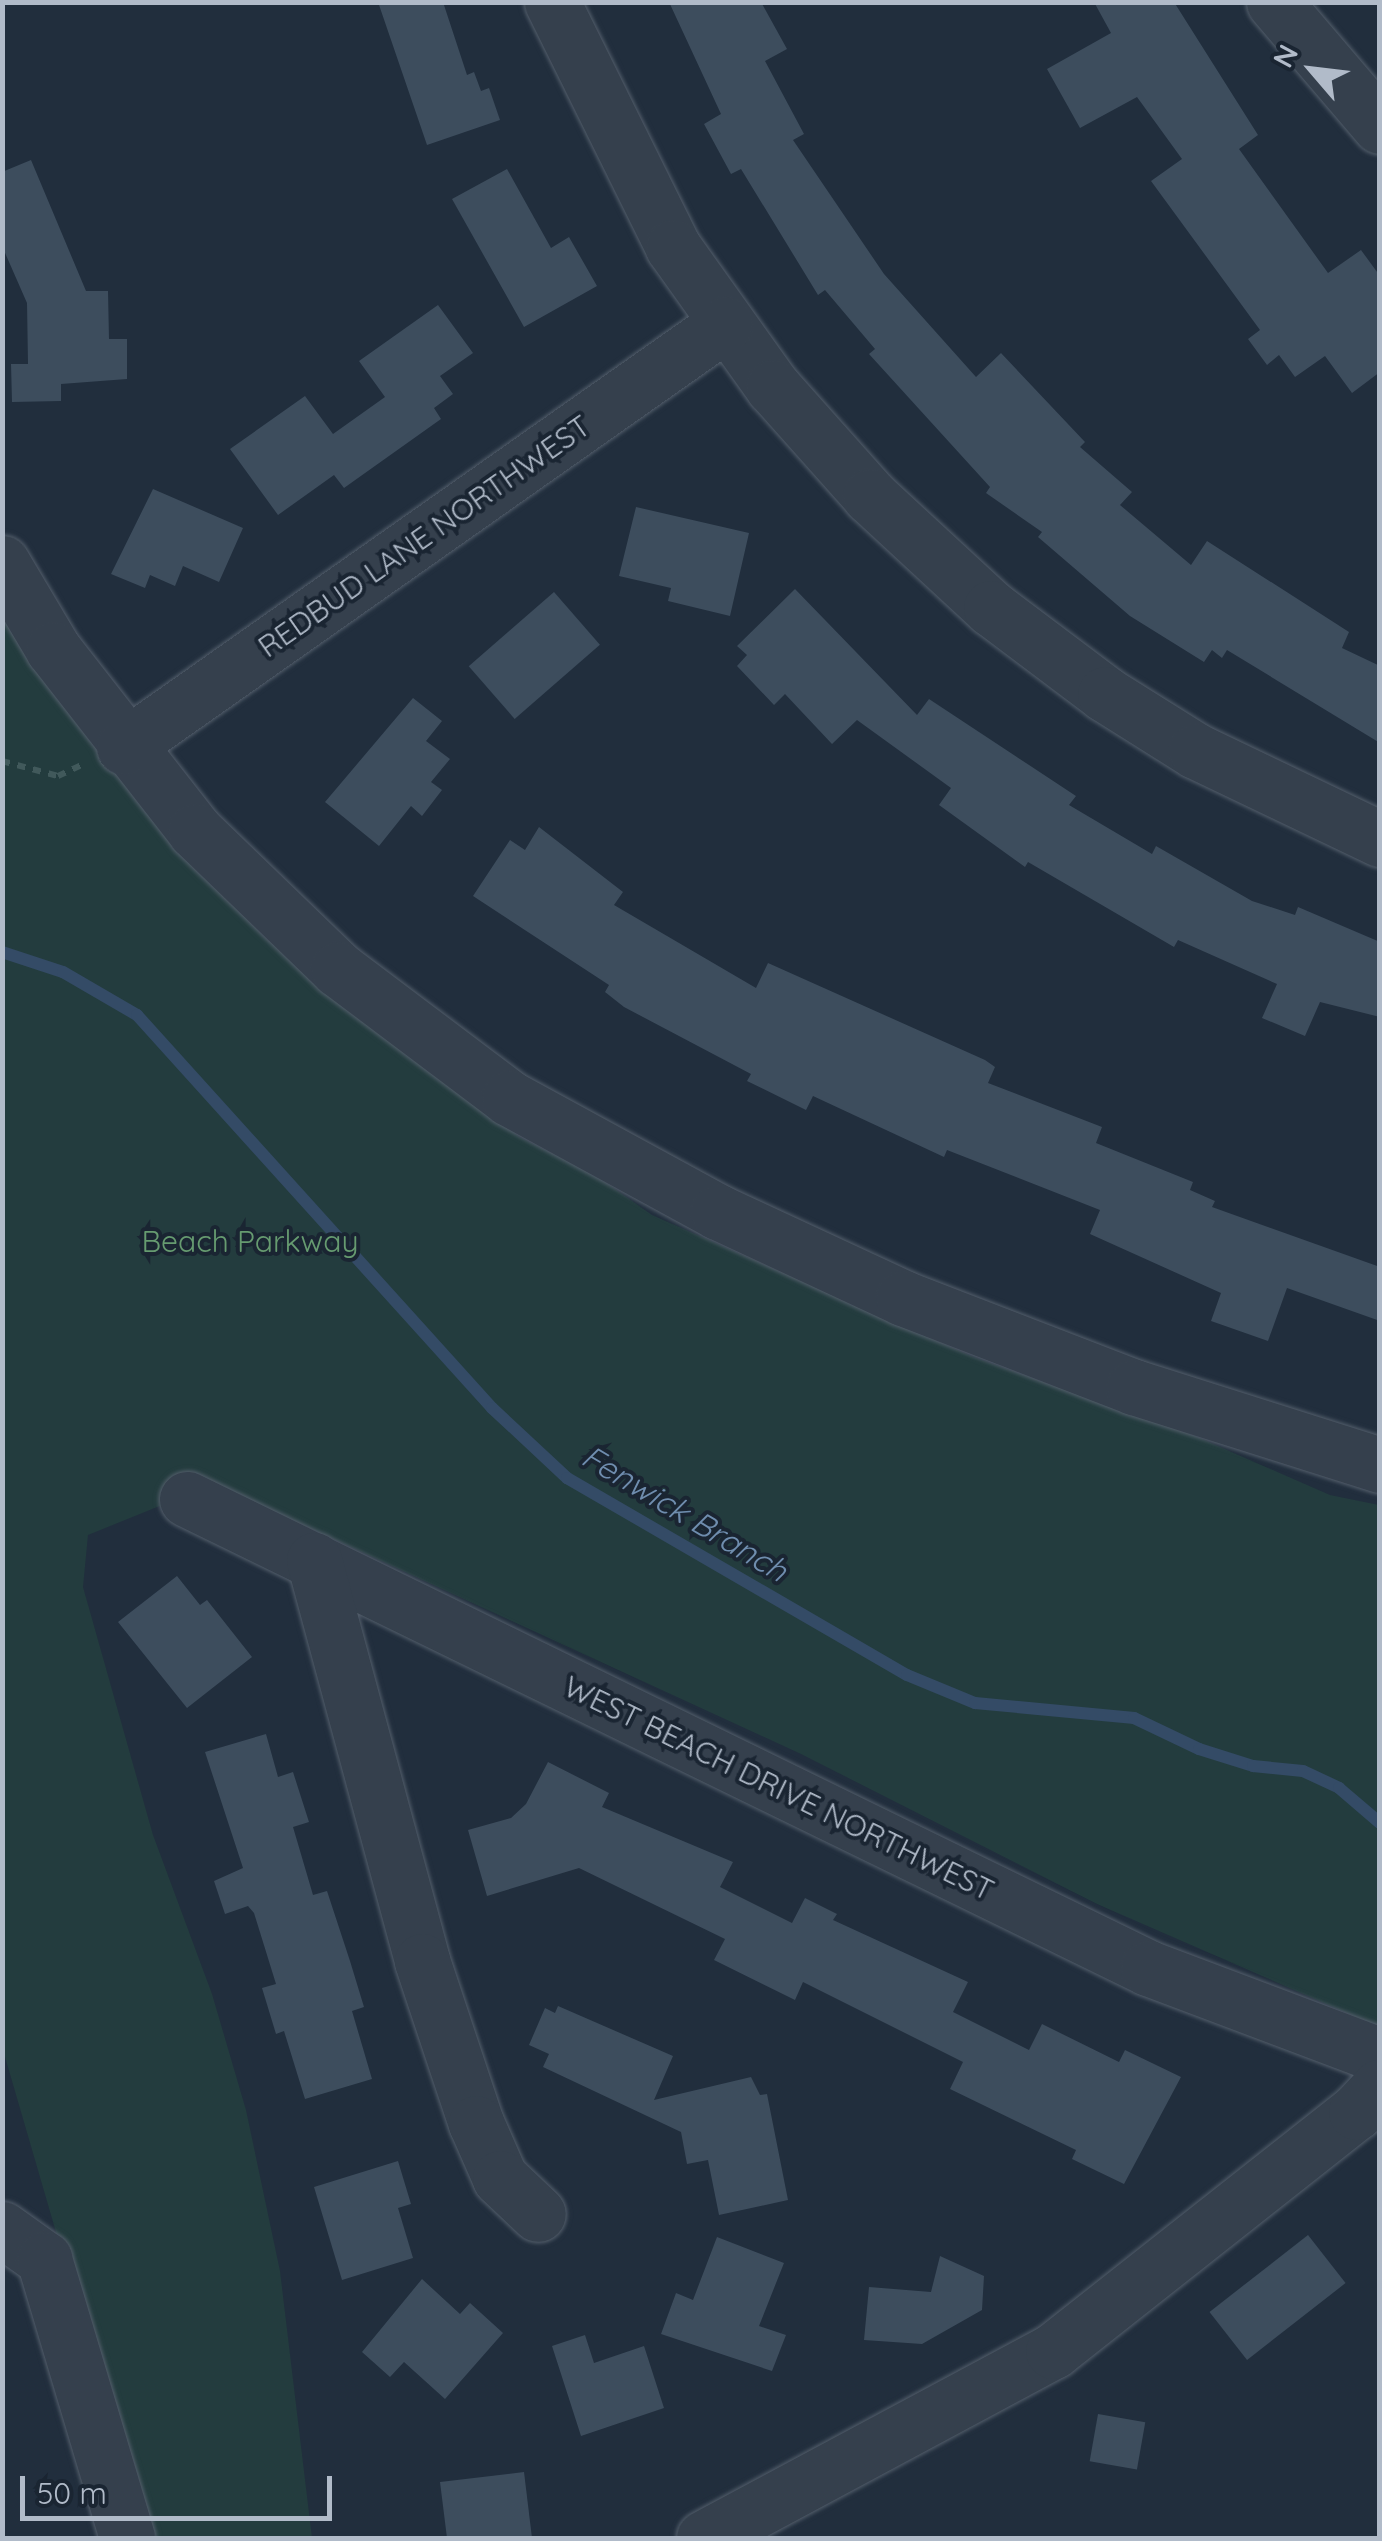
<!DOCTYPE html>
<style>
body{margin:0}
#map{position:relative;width:1382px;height:2541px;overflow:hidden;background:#212e3d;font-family:Quicksand,sans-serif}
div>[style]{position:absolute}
.green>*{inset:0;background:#233c3e}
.stream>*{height:12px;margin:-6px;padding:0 6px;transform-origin:6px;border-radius:6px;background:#344b66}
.building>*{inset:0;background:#3d4d5d;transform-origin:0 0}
.path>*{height:6px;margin-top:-3px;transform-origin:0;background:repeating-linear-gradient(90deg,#41595b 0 8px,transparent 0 16px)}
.roads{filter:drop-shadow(0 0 2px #535e6b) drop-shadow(0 0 2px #535e6b)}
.minor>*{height:55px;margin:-27.5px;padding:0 27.5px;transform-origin:27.5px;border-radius:27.5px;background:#35404d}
span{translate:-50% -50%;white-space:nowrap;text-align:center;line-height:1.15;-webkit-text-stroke:8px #1a2532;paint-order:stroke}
.street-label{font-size:30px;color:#b1bbc9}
.park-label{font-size:30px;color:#669b70}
.water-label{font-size:32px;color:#6f8dae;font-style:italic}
.frame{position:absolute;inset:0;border:5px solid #b1bbc9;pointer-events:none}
.north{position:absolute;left:1262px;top:20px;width:100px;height:100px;-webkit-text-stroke:8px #1a2532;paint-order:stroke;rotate:298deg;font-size:28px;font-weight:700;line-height:40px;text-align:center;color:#b1bbc9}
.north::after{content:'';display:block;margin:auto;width:35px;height:45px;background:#b1bbc9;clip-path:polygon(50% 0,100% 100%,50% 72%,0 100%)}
.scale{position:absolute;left:20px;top:2476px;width:312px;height:45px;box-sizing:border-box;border:5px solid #b1bbc9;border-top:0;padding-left:12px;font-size:30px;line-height:35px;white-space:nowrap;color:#b1bbc9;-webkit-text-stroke:8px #1a2532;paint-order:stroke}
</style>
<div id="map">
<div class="green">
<div style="clip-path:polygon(3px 614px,162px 826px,264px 937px,519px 1137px,592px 1173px,652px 1215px,973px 1357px,1195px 1436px,1330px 1495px,1379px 1505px,1379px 2027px,1097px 1904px,801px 1754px,214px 1484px,88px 1535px,83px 1587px,153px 1835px,212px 1994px,246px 2110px,280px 2271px,312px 2538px,145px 2538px,3px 2050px)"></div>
</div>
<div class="stream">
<div style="left:2px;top:952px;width:64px;rotate:18.2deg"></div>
<div style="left:63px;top:972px;width:86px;rotate:30.2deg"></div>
<div style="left:137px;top:1015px;width:530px;rotate:47.91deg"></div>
<div style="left:492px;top:1408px;width:103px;rotate:43deg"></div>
<div style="left:567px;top:1478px;width:393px;rotate:30.1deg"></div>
<div style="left:907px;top:1675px;width:74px;rotate:22.4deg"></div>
<div style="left:975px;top:1703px;width:160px;rotate:5.4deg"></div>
<div style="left:1134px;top:1718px;width:72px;rotate:25.5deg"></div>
<div style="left:1199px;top:1749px;width:57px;rotate:17.5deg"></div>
<div style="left:1253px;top:1766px;width:50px;rotate:5.7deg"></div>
<div style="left:1303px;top:1771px;width:40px;rotate:25deg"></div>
<div style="left:1339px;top:1788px;width:54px;rotate:40.5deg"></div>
</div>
<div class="building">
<div style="clip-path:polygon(378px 2px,443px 2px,467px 75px,474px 72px,481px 91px,489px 88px,500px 120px,427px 145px)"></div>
<div style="clip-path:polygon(669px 2px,761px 2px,787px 49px,765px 61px,804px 134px,793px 140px,884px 274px,976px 377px,1001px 353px,1085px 442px,1080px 447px,1132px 492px,1120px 505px,1191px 565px,1207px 541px,1349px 632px,1342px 648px,1380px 666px,1380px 743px,1227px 650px,1222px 658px,1212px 650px,1204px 662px,1130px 616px,1038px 537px,1042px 532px,986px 493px,990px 487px,869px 354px,875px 349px,825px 290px,818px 295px,741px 169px,731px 174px,704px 124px,721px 114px)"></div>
<div style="clip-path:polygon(1094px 2px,1174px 2px,1258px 135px,1239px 149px,1328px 273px,1361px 250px,1380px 276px,1380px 372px,1352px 393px,1325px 356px,1295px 377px,1279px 355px,1267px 365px,1248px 339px,1260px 330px,1151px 181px,1182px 159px,1137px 97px,1080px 128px,1047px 69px,1111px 33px)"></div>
<div style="clip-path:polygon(31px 160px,86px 291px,108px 291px,109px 339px,127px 339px,127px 379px,61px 384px,61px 401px,12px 402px,11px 364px,28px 364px,27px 303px,2px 246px,2px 172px)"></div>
<div style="clip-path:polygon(507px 169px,551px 248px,569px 237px,597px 286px,524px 327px,452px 199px)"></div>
<div style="clip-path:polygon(438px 305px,473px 353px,440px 376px,453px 394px,434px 408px,441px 419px,344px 488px,334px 475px,278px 515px,230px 449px,305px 396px,333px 434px,385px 397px,359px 361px)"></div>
<div style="clip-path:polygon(153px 489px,243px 528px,219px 582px,183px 566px,175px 586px,150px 575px,145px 588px,111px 574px)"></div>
<div style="clip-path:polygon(636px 507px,749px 533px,730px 616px,668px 601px,671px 588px,619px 576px)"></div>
<div style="clip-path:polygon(795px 589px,917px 715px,929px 699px,1076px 796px,1069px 805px,1152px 854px,1156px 846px,1252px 901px,1295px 915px,1298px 907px,1380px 942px,1380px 1017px,1320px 1002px,1305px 1036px,1262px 1018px,1277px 984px,1178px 940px,1174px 947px,1028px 862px,1025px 867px,939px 805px,951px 788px,857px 720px,832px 744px,785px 694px,774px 705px,737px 666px,747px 655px,737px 646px)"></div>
<div style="left:554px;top:592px;width:70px;height:113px;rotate:49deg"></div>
<div style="clip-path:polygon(413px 698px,442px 721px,426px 741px,450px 759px,431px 782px,442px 790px,422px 816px,411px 806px,379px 846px,325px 802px)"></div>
<div style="clip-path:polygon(539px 827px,623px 892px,614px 905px,756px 988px,768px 963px,985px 1060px,995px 1067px,988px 1083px,1102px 1127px,1096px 1143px,1193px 1182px,1190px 1190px,1215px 1201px,1212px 1207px,1380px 1267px,1380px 1321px,1287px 1288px,1268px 1341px,1211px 1321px,1221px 1293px,1090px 1234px,1100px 1210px,947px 1150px,944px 1157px,813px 1096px,806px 1110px,747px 1081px,751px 1074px,624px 1007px,605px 992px,609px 985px,473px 896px,510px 840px,525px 850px)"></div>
<div style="clip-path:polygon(177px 1576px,200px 1605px,207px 1600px,252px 1657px,187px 1708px,118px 1622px)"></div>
<div style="clip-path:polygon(266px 1734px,278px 1777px,293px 1772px,309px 1822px,293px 1827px,313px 1895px,327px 1891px,350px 1961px,364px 2007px,352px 2011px,372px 2079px,305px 2099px,284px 2031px,276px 2034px,262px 1988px,276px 1984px,254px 1913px,248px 1906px,225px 1914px,214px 1881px,243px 1868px,205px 1752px)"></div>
<div style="clip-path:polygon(548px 1762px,609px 1793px,602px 1807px,733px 1862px,720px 1887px,792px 1923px,805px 1898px,837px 1914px,833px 1920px,968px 1982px,953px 2012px,1029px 2050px,1042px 2024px,1119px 2062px,1125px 2050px,1181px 2077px,1124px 2184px,1072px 2159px,1076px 2150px,950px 2089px,963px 2062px,803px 1982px,795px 2000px,714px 1960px,725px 1939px,579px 1868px,487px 1896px,468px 1830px,511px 1818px,526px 1804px)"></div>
<div style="clip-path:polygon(558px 2006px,673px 2056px,654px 2100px,751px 2077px,760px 2095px,767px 2094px,788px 2200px,719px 2215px,708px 2160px,687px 2164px,681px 2132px,543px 2067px,549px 2054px,529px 2045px,545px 2008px,555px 2013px)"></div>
<div style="clip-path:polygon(398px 2161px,411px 2204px,398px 2208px,413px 2258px,342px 2280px,314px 2187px)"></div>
<div style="left:1308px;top:2235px;width:61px;height:125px;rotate:52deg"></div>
<div style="clip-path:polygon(717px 2237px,784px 2263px,759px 2326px,786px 2335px,772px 2371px,661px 2334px,676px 2293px,693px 2300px)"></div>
<div style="clip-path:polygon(940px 2256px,984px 2276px,982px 2310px,922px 2344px,864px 2340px,869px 2287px,931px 2292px)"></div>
<div style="clip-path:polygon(422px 2279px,460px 2314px,470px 2303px,503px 2333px,445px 2399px,404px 2362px,390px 2377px,362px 2352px)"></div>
<div style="clip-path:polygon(585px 2335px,594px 2363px,644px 2346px,664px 2408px,581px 2436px,552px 2346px)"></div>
<div style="left:1098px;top:2414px;width:48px;height:48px;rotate:10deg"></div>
<div style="clip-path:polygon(524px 2472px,532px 2538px,447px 2538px,440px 2482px)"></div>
</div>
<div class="path">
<div style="left:2px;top:761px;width:58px;rotate:15deg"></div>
<div style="left:58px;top:776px;width:26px;rotate:-25deg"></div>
</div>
<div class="roads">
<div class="minor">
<div style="left:552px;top:2px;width:273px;rotate:63.7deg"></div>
<div style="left:673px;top:247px;width:172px;rotate:54.5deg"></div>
<div style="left:773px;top:387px;width:146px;rotate:48.3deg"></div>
<div style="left:870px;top:496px;width:165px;rotate:42.8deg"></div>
<div style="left:991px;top:608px;width:143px;rotate:37deg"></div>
<div style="left:1105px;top:694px;width:107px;rotate:32.1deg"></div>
<div style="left:1196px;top:751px;width:204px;rotate:25.6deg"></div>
<div style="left:1274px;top:2px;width:163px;rotate:49.5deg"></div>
<div style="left:2px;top:563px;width:100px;rotate:59.3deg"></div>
<div style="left:53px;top:649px;width:231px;rotate:52deg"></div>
<div style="left:195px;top:831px;width:199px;rotate:44deg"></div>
<div style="left:338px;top:969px;width:214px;rotate:37deg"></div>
<div style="left:509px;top:1098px;width:238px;rotate:28.6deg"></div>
<div style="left:718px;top:1212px;width:204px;rotate:24.9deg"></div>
<div style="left:903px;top:1298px;width:248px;rotate:21.1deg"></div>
<div style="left:1134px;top:1387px;width:258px;rotate:17.6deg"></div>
<div style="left:124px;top:747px;width:735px;rotate:-35.14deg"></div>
<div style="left:187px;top:1499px;width:1069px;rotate:26.01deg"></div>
<div style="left:1148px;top:1968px;width:248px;rotate:20.6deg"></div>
<div style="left:314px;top:1560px;width:415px;rotate:74.9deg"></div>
<div style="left:422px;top:1961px;width:171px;rotate:71.6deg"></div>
<div style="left:476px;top:2123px;width:60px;rotate:66.4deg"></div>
<div style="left:500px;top:2178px;width:52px;rotate:43.5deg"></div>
<div style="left:2px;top:2229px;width:52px;rotate:35.5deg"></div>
<div style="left:44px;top:2259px;width:291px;rotate:73.4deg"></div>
<div style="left:704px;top:2538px;width:396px;rotate:-28.2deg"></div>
<div style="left:1053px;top:2351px;width:386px;rotate:-38.3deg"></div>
<div style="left:1356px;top:2112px;width:35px;rotate:-47deg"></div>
</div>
</div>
<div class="street-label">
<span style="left:424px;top:536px;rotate:-35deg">REDBUD LANE NORTHWEST</span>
<span style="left:779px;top:1788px;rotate:26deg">WEST BEACH DRIVE NORTHWEST</span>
</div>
<div class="park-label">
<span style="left:250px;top:1241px">Beach Parkway</span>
</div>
<div class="water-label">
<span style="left:685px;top:1513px;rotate:31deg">Fenwick Branch</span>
</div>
<div class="frame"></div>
<div class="north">N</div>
<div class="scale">50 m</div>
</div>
